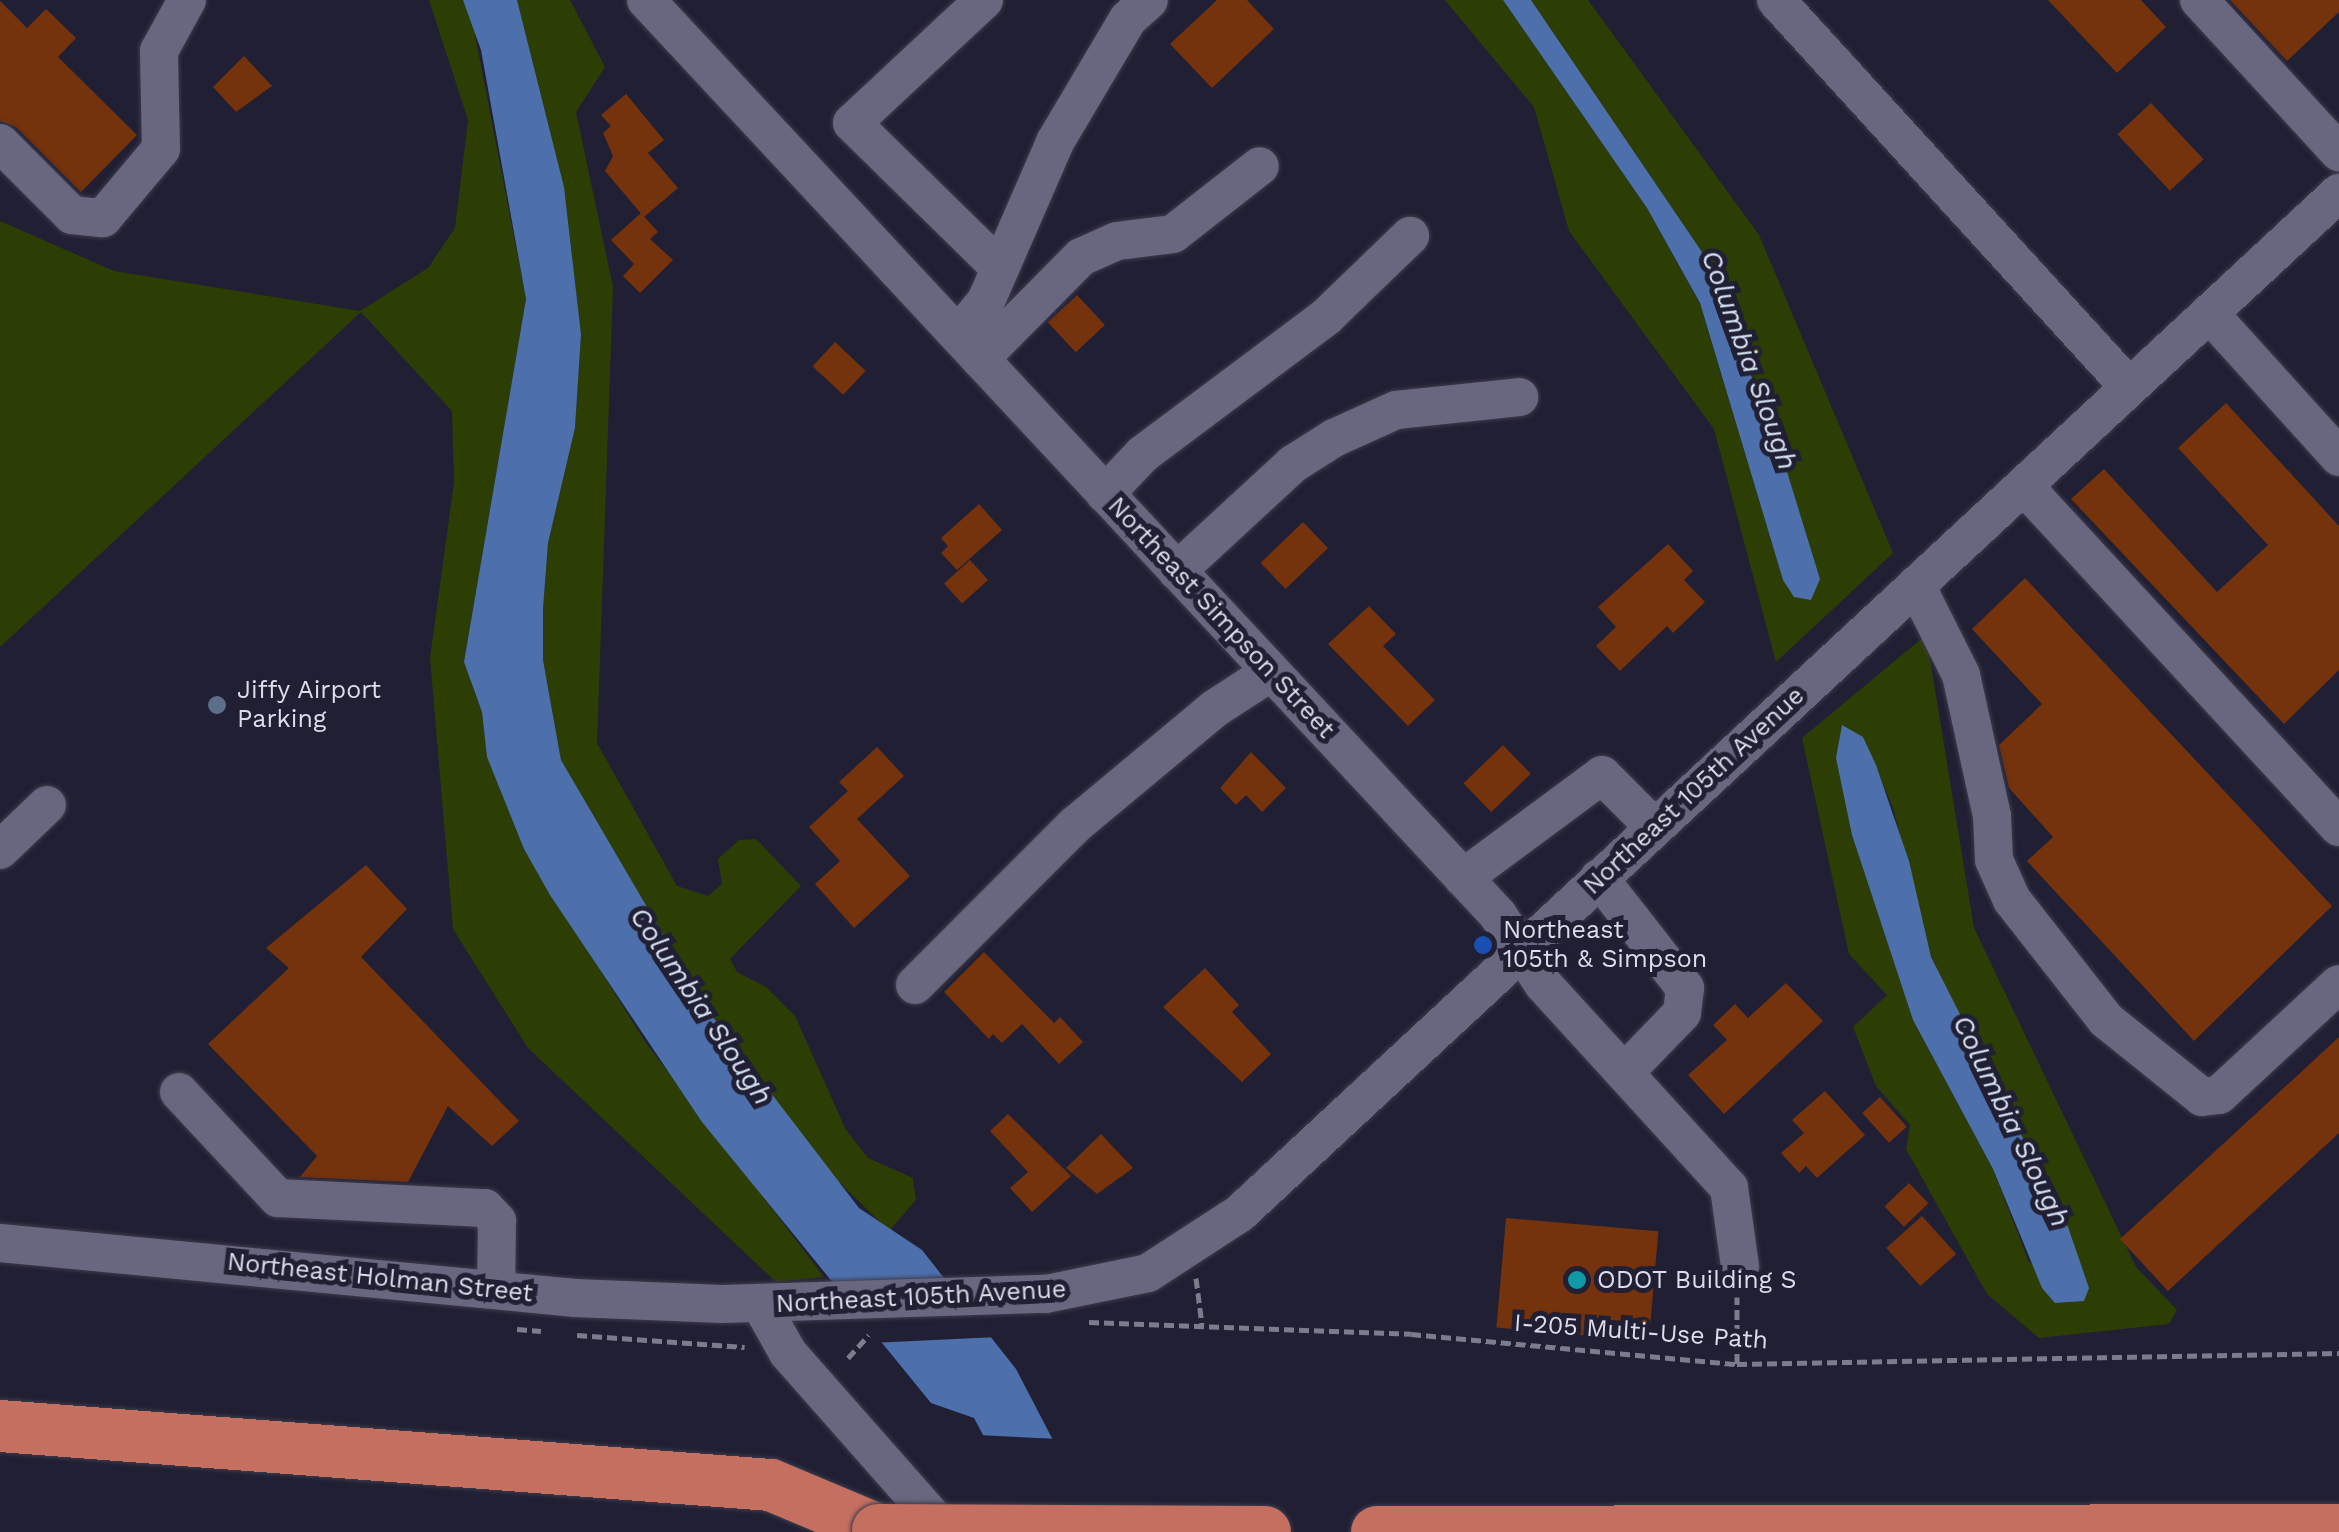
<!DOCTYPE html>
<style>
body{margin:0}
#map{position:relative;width:2339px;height:1532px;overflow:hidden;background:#211f33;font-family:"Work Sans",sans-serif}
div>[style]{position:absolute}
.green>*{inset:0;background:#2d3e05}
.water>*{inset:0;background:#4d70ad}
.pier>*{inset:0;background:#211f33}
.building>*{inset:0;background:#74320d;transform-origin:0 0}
.path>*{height:5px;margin-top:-2.5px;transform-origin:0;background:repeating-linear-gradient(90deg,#7d7c8d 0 10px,transparent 0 15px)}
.roads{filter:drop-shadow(0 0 2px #3d3b4c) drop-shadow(0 0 2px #3d3b4c)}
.minor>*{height:38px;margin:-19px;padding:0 19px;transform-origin:19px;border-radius:19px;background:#69677f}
.highway>*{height:52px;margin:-26px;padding:0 26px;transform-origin:26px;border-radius:26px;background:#c56f61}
.bridges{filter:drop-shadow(0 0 2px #3d3b4c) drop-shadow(0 0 2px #3d3b4c)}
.highway-bridge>*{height:52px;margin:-26px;padding:0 26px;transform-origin:26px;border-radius:26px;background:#c56f61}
.dots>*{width:28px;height:28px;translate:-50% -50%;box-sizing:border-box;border:5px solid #211f33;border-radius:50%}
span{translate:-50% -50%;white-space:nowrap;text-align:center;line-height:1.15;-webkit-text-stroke:10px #211f33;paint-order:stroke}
.street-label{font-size:25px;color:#dcdcea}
.poi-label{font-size:25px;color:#dcdcea}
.left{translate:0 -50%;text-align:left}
.water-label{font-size:28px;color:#d5e0f1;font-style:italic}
</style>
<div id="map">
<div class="green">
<div style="clip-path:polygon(429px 0,463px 0,473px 24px,526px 299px,464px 662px,482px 712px,487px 757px,524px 849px,646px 1043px,824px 1277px,776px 1282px,528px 1048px,453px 929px,430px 658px,454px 482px,452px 411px,361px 312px,0 647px,0 221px,114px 271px,360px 311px,428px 268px,455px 228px,468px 120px)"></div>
<div style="clip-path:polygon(517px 0,570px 0,605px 67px,576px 112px,613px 287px,597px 743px,677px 886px,708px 896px,722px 884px,718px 859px,739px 840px,756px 839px,801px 886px,730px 959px,737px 972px,766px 987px,795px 1016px,846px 1130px,868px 1158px,913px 1178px,916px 1200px,889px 1231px,831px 1174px,706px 1009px,561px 760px,543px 660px,543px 609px,548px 543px,575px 428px,581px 334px,564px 187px)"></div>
<div style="clip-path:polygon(1445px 0,1503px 0,1647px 208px,1700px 304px,1783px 580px,1820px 579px,1781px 452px,1704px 255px,1531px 0,1588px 0,1759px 235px,1893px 553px,1776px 662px,1714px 429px,1569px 231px,1534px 107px)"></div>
<div style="clip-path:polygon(evenodd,1926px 635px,1974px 928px,2136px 1267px,2177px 1310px,2169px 1324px,2039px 1338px,1987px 1294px,1906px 1149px,1910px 1125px,1876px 1086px,1853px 1027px,1887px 995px,1849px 954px,1802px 738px,1926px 635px,1863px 737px,1893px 808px,1931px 957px,2018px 1137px,2042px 1170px,2089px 1288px,2029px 1262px,1993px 1169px,1913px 1020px,1852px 835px,1849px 809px,1863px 737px)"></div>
</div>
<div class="water">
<div style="clip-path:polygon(463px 0,517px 0,564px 187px,581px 334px,575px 428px,548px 543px,543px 609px,543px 660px,561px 760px,706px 1008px,859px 1208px,922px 1250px,1016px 1369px,1054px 1442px,1034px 1530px,974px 1418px,931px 1403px,702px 1122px,550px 895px,524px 849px,487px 757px,482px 712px,464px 662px,526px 299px,481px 50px)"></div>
<div style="clip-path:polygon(1503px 0,1531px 0,1704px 255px,1781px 452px,1820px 579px,1811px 600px,1794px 597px,1783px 580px,1700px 303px,1647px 208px)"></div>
<div style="clip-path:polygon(1842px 725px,1863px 737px,1876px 765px,1909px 861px,1931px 957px,2068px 1227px,2089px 1288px,2084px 1301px,2055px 1303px,2042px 1288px,1993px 1169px,1913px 1020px,1852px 835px,1836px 758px)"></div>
</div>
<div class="pier">
<div style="clip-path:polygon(952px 1280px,997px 1337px,871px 1343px,824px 1285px)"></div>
<div style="clip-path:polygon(977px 1435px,1059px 1439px,1161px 1528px,1029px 1532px)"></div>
</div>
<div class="building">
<div style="clip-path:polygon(1217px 0,1247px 0,1274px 29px,1212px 88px,1170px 44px)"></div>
<div style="clip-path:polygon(2048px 0,2141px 0,2166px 27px,2117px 73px)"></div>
<div style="clip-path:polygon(2230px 0,2339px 0,2339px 12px,2287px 61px)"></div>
<div style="clip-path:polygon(0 1px,27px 28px,46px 9px,76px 38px,58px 57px,137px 135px,81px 192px,16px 127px,0 121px)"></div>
<div style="clip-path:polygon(244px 56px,272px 86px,236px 112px,213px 87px)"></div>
<div style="clip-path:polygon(626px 94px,664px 140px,648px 153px,678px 188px,644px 217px,605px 171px,613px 156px,603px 133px,611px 126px,601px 115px)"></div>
<div style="left:2151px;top:103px;width:77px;height:46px;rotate:47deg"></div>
<div style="clip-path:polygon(641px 213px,658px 232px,650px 239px,673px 260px,640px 293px,623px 276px,634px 264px,611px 240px)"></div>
<div style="left:1077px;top:295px;width:41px;height:40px;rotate:47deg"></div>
<div style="left:835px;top:342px;width:42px;height:33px;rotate:43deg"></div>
<div style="clip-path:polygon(2226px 403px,2339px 526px,2339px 670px,2284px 724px,2071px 499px,2104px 469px,2217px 592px,2268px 545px,2178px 448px)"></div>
<div style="clip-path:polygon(979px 504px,1002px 530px,957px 570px,941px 553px,948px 546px,941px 538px)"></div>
<div style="left:1303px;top:522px;width:36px;height:59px;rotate:46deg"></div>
<div style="clip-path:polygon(1668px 544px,1693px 571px,1684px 580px,1705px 602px,1673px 633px,1667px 626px,1620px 671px,1596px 646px,1616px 627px,1598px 607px)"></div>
<div style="left:970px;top:560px;width:27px;height:35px;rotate:48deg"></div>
<div style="clip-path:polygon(2025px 578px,2332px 906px,2194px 1041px,2027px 861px,2053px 837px,2009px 788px,1999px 745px,2042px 704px,1972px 629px)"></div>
<div style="clip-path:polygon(1369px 606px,1396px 634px,1383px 646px,1435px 700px,1408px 726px,1328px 644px)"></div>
<div style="left:1503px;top:745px;width:40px;height:55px;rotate:46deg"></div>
<div style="clip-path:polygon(877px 747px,904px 776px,857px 819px,910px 876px,854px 928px,815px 884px,840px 861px,809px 827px,848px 791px,839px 782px)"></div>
<div style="clip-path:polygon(1251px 752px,1286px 788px,1262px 812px,1246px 795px,1236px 805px,1220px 788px)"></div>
<div style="clip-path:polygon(366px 865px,407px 909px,361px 957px,519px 1121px,492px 1146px,448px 1106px,408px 1182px,300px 1177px,317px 1156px,208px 1044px,289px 968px,266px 948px)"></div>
<div style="clip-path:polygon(984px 952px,1054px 1023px,1060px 1017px,1083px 1042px,1059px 1064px,1022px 1024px,1002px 1043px,993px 1034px,989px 1039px,944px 992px)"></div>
<div style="clip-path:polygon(1205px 968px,1239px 1005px,1232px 1012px,1271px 1054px,1242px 1082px,1163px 1007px)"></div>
<div style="clip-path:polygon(1786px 983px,1823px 1021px,1724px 1114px,1688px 1075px,1727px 1040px,1713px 1025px,1735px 1004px,1748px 1018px)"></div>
<div style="clip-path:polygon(2339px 1037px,2339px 1133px,2168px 1291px,2120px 1239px)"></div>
<div style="clip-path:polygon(1825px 1091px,1865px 1135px,1817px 1178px,1806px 1166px,1799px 1173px,1781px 1153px,1804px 1133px,1792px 1120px)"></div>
<div style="left:1880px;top:1097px;width:40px;height:24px;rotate:48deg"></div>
<div style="clip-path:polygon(1008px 1114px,1071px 1176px,1032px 1212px,1010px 1188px,1028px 1172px,990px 1131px)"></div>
<div style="clip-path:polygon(1101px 1134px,1133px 1168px,1097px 1194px,1066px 1168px)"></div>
<div style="left:1909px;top:1183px;width:28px;height:34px;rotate:46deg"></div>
<div style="left:1922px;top:1216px;width:51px;height:48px;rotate:48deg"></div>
<div style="left:1506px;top:1218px;width:153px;height:110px;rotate:5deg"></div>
</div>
<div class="path">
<div style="left:1196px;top:1278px;width:47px;rotate:82.7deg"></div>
<div style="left:1089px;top:1322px;width:322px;rotate:2.1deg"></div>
<div style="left:1411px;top:1334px;width:327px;rotate:5.3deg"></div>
<div style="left:1737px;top:1364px;width:602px;rotate:-1.05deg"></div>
<div style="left:517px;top:1329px;width:24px;rotate:5deg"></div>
<div style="left:577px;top:1335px;width:168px;rotate:4.1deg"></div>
<div style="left:848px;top:1358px;width:31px;rotate:-48deg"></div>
<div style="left:1737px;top:1364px;width:67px;rotate:-90deg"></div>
</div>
<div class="roads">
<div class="minor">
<div style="left:646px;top:0;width:1250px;rotate:47.04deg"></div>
<div style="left:1498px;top:915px;width:82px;rotate:56.9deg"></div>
<div style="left:1543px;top:984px;width:276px;rotate:47.6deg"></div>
<div style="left:1729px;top:1188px;width:79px;rotate:82deg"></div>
<div style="left:984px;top:0;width:180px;rotate:137deg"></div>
<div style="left:852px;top:123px;width:207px;rotate:44.4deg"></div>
<div style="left:1776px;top:0;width:524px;rotate:47.63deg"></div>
<div style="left:2199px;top:0;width:207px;rotate:47.4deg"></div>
<div style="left:0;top:143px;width:102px;rotate:45deg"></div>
<div style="left:72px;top:215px;width:31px;rotate:6deg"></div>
<div style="left:103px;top:218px;width:90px;rotate:-50deg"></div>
<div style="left:161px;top:149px;width:98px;rotate:-91.2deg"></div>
<div style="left:159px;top:51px;width:58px;rotate:-61.2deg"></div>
<div style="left:2209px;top:313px;width:194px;rotate:47.9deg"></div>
<div style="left:958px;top:335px;width:44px;rotate:-50.5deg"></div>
<div style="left:986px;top:301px;width:173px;rotate:-66.5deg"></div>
<div style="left:1055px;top:142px;width:143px;rotate:-59.3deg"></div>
<div style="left:1128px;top:19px;width:28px;rotate:-42deg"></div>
<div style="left:980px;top:359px;width:144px;rotate:-45.3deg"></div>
<div style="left:1081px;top:257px;width:39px;rotate:-24deg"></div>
<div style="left:1117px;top:241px;width:56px;rotate:-7.1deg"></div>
<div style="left:1173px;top:234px;width:110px;rotate:-38deg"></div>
<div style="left:2024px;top:486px;width:464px;rotate:47.3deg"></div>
<div style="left:1105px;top:494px;width:55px;rotate:-46.5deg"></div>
<div style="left:1143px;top:454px;width:229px;rotate:-36.8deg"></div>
<div style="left:1326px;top:317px;width:117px;rotate:-44deg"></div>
<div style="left:1177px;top:571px;width:158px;rotate:-42.7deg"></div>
<div style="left:1293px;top:464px;width:49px;rotate:-32.4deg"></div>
<div style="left:1334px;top:438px;width:68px;rotate:-24.3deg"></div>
<div style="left:1396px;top:410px;width:124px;rotate:-6deg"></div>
<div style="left:1916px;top:585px;width:101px;rotate:63.4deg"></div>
<div style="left:1961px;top:675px;width:144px;rotate:77.6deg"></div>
<div style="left:1992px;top:816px;width:44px;rotate:87.4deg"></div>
<div style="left:1994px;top:860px;width:44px;rotate:65.8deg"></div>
<div style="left:2012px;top:900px;width:152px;rotate:51.9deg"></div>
<div style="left:2106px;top:1020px;width:123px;rotate:38.7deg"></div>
<div style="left:2202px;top:1097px;width:17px;rotate:-7deg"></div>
<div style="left:2219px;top:1095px;width:163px;rotate:-42.8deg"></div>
<div style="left:0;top:850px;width:65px;rotate:-43.8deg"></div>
<div style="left:1463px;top:878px;width:173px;rotate:-36.5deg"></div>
<div style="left:1602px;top:775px;width:74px;rotate:45deg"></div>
<div style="left:1599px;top:878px;width:140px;rotate:52deg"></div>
<div style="left:1685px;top:988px;width:25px;rotate:97deg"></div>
<div style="left:1682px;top:1013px;width:83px;rotate:134deg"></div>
<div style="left:915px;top:985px;width:226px;rotate:-45deg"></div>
<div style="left:1075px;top:825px;width:181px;rotate:-39.8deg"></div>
<div style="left:1214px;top:709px;width:68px;rotate:-33deg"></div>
<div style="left:179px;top:1092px;width:145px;rotate:47deg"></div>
<div style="left:278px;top:1198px;width:207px;rotate:2.8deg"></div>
<div style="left:485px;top:1208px;width:18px;rotate:47deg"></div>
<div style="left:497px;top:1221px;width:69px;rotate:90.8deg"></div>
<div style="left:0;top:1243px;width:578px;rotate:5.46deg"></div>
<div style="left:575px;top:1298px;width:147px;rotate:2.3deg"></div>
<div style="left:722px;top:1304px;width:324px;rotate:-1.8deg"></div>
<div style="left:1046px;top:1294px;width:104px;rotate:-11.6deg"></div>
<div style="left:1148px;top:1273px;width:108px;rotate:-33deg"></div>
<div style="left:1239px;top:1214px;width:1501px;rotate:-42.87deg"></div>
<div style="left:761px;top:1305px;width:55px;rotate:60.6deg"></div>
<div style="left:788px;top:1353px;width:239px;rotate:48.6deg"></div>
</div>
<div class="highway">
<div style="left:0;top:1426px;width:773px;rotate:4.38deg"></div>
<div style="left:771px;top:1485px;width:116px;rotate:22.8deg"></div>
<div style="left:1377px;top:1532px;width:962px;rotate:-0.12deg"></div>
</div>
</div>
<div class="bridges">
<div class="highway-bridge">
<div style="left:878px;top:1530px;width:387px;rotate:0.3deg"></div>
</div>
</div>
<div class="dots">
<div style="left:217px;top:705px;background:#5c6f8a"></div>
<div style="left:1483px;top:945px;background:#1a4fb4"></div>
<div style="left:1577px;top:1280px;background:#0f9aa8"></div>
</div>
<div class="street-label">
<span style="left:1221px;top:618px;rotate:47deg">Northeast Simpson Street</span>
<span style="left:1694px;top:791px;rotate:-43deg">Northeast 105th Avenue</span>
<span style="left:380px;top:1278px;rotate:6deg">Northeast Holman Street</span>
<span style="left:921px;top:1297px;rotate:-3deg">Northeast 105th Avenue</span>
<span style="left:1641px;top:1332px;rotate:4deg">I-205 Multi-Use Path</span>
</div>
<div class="poi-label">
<span class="left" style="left:237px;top:705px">Jiffy Airport<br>Parking</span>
<span class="left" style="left:1503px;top:945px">Northeast<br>105th &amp; Simpson</span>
<span class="left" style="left:1597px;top:1280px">ODOT Building S</span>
</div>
<div class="water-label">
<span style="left:1749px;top:360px;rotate:70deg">Columbia Slough</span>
<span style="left:701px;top:1006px;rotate:56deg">Columbia Slough</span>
<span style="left:2011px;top:1121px;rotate:64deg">Columbia Slough</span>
</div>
</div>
